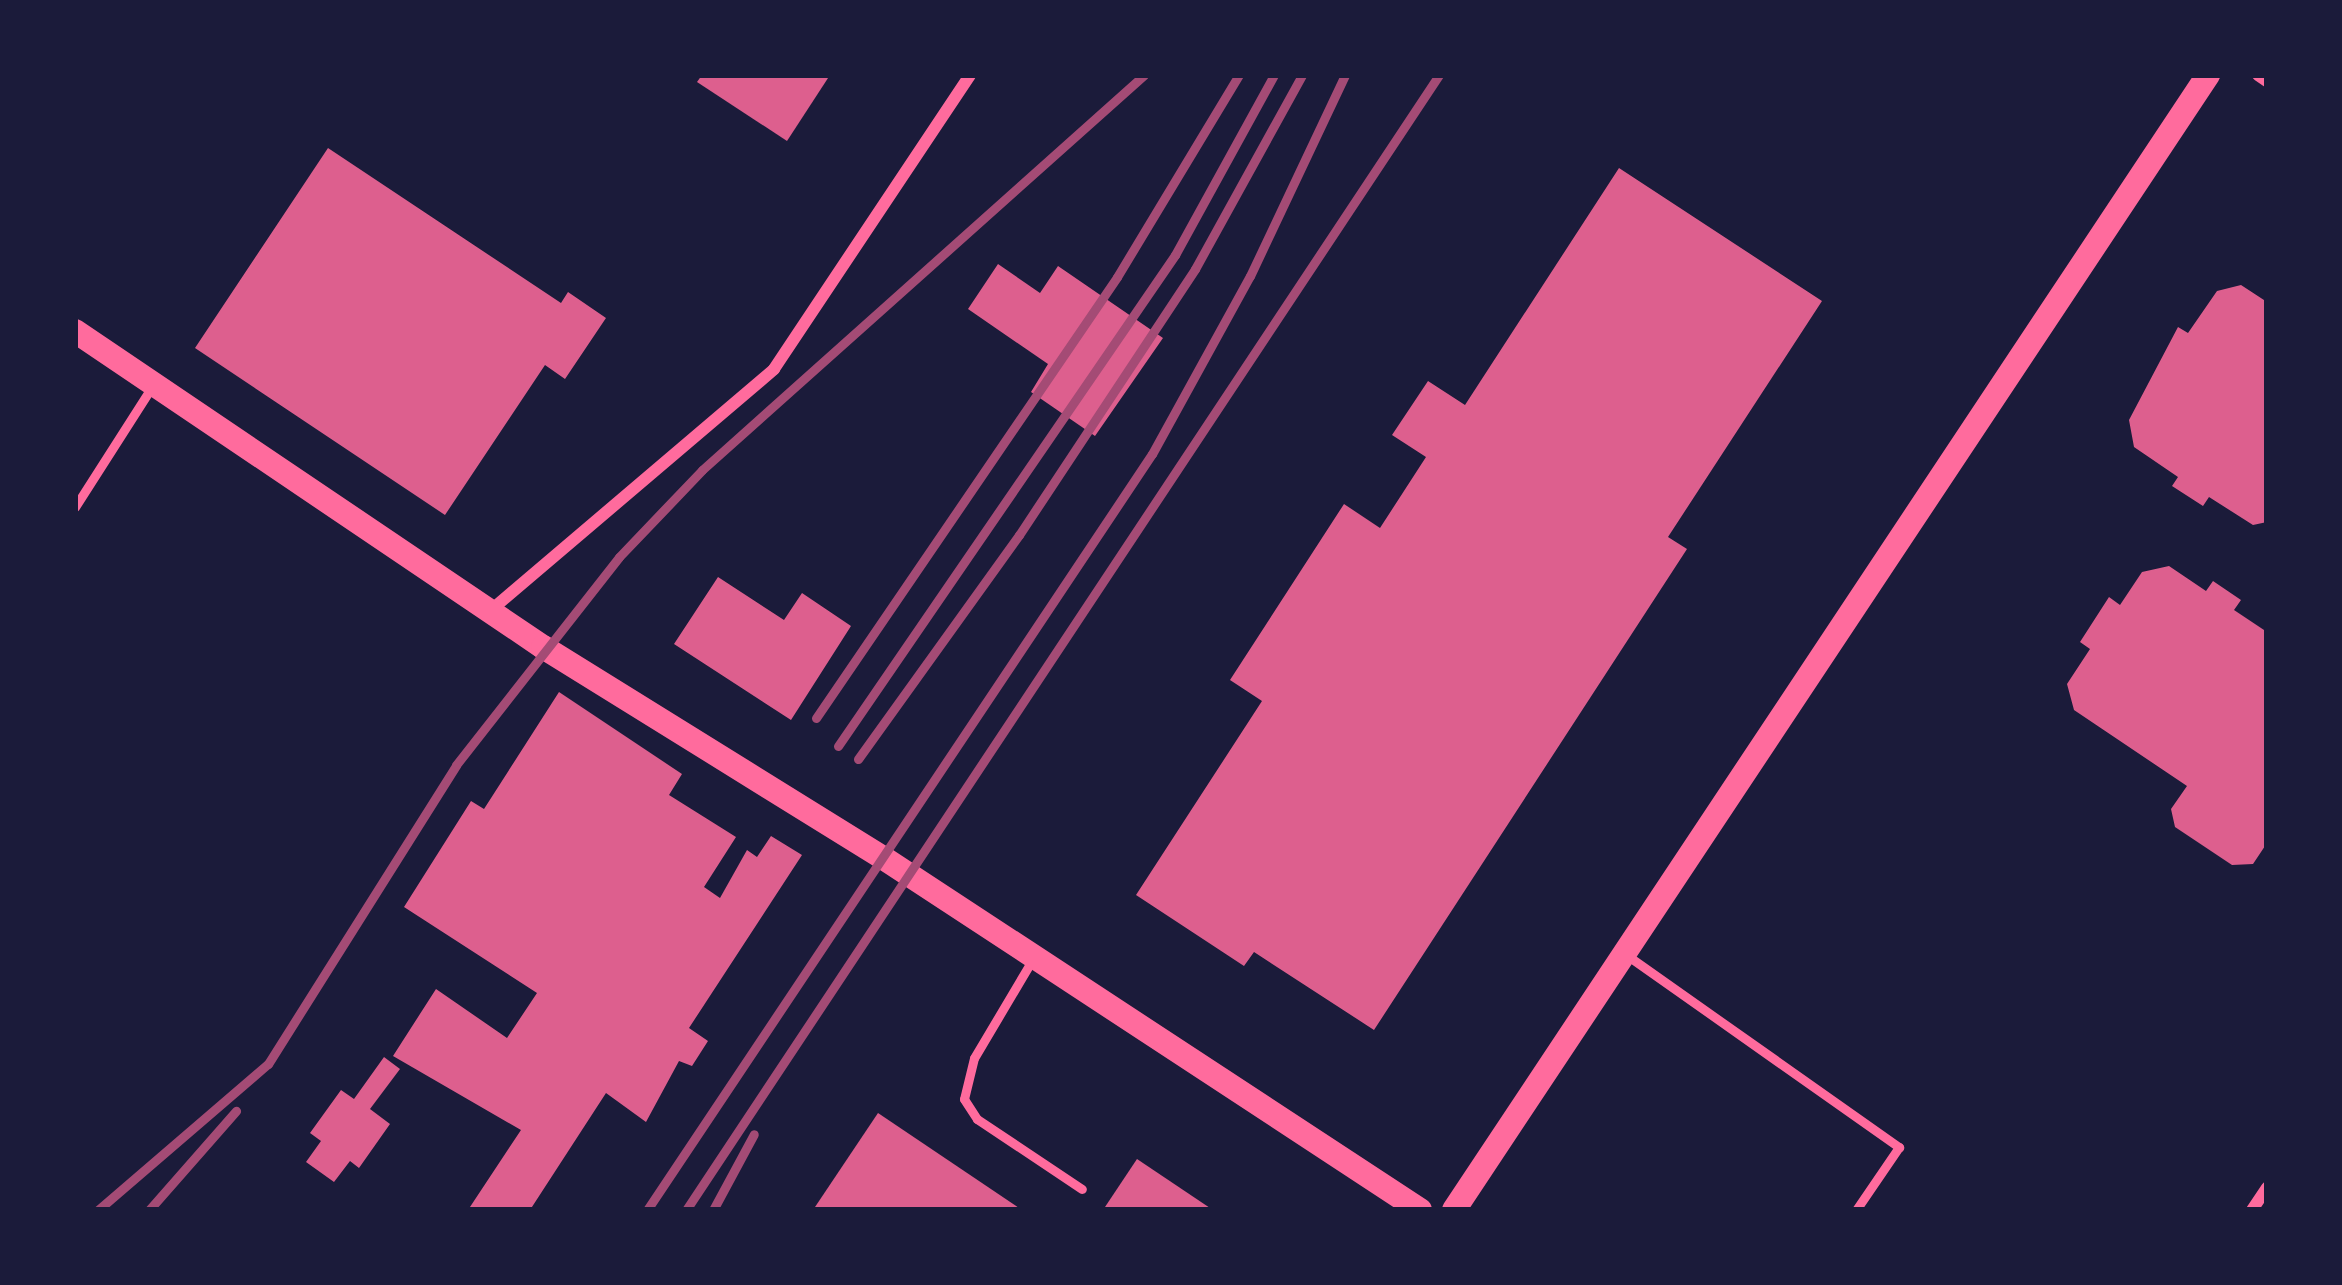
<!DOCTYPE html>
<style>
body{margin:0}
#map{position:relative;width:2342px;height:1285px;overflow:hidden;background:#1b1b3a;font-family:"PT Sans Narrow",sans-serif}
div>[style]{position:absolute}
.building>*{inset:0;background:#dd5f8e}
.service>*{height:9px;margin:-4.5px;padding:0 4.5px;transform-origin:4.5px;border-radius:4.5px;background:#ff6b9d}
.minor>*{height:12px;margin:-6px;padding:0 6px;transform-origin:6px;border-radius:6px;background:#ff6b9d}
.secondary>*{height:24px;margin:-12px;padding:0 12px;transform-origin:12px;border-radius:12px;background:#ff6b9d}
.rail>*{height:9px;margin:-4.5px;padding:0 4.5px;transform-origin:4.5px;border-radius:4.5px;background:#a44b75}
span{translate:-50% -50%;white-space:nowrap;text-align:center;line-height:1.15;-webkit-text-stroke:9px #1b1b3a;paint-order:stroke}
.frame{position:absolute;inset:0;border:78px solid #1b1b3a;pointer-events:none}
</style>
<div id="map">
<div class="building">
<div style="clip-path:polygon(702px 75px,830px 75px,787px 141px,697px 82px)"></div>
<div style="clip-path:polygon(328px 148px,561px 303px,568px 292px,606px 318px,565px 379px,545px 365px,445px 515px,195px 348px)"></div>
<div style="clip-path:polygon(1619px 168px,1822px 301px,1668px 537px,1687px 549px,1374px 1030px,1254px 952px,1244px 966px,1136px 895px,1262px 701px,1230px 680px,1344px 504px,1380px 528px,1426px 457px,1392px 435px,1428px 381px,1465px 405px)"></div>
<div style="clip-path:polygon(998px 264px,1040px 293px,1058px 266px,1163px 338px,1095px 436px,1031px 392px,1048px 364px,968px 309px)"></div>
<div style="clip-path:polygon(2241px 285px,2267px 302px,2267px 522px,2253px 525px,2209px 497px,2203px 506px,2172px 486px,2178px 477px,2134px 447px,2129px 420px,2178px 327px,2188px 333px,2217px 291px)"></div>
<div style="clip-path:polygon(2169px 566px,2206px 591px,2213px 581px,2241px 600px,2234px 610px,2267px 632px,2267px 843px,2253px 864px,2232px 865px,2175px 827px,2171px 809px,2187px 786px,2074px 710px,2067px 684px,2090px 649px,2080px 642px,2109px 597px,2120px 605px,2142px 572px)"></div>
<div style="clip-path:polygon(718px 577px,784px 620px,802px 593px,851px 626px,791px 720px,674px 644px)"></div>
<div style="clip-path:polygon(559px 692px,682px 774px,669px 795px,736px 837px,704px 887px,720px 898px,747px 850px,757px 857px,771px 836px,802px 855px,689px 1028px,708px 1041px,692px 1066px,679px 1061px,646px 1122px,606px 1093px,530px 1210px,468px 1210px,521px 1130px,393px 1056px,436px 989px,507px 1038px,537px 993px,404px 907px,471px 801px,484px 809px)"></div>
<div style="clip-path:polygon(384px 1057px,400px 1069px,370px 1109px,390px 1124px,359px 1168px,350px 1161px,334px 1182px,306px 1162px,321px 1141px,310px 1133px,341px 1090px,354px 1099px)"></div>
<div style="clip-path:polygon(878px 1113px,1022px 1210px,813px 1210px)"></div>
<div style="clip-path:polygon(1137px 1159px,1213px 1210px,1103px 1210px)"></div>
</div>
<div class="service">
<div style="left:75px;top:507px;width:141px;rotate:-57.4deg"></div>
<div style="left:1628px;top:956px;width:332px;rotate:35.2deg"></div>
<div style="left:1899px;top:1147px;width:76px;rotate:124.3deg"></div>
<div style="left:1034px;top:957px;width:117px;rotate:120.7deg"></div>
<div style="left:974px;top:1058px;width:42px;rotate:103.7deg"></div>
<div style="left:964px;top:1099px;width:24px;rotate:57deg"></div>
<div style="left:977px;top:1119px;width:126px;rotate:33.7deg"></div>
</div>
<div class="minor">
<div style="left:2258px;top:75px;width:11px;rotate:34deg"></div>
<div style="left:490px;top:611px;width:373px;rotate:-40.4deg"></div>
<div style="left:774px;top:369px;width:353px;rotate:-56.3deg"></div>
<div style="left:2252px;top:1210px;width:27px;rotate:-56deg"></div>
</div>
<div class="secondary">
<div style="left:75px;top:331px;width:565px;rotate:34.03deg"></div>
<div style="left:543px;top:647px;width:402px;rotate:31.8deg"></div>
<div style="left:885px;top:859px;width:640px;rotate:33.27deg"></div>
<div style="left:1454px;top:1210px;width:1363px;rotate:-56.4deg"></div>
</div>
<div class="rail">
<div style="left:816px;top:718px;width:534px;rotate:-55.68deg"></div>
<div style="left:1117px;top:277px;width:236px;rotate:-58.9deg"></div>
<div style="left:838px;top:746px;width:596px;rotate:-55.54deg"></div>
<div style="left:1175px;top:255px;width:205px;rotate:-61.2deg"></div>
<div style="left:858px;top:759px;width:276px;rotate:-54.3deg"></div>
<div style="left:1019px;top:535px;width:319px;rotate:-56.5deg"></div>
<div style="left:1195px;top:269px;width:222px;rotate:-61.1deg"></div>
<div style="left:98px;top:1210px;width:224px;rotate:-40.7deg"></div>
<div style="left:268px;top:1064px;width:353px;rotate:-57.8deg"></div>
<div style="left:456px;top:765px;width:264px;rotate:-51.9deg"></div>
<div style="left:619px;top:557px;width:120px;rotate:-46.3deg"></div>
<div style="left:702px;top:470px;width:593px;rotate:-41.79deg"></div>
<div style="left:149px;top:1210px;width:132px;rotate:-48.7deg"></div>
<div style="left:647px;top:1210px;width:909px;rotate:-56.26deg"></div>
<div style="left:1152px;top:454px;width:203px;rotate:-61.2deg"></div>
<div style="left:1250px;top:276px;width:222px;rotate:-64.7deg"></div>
<div style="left:686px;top:1210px;width:1362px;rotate:-56.44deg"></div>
<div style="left:713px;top:1210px;width:86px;rotate:-61.7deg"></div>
</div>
<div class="frame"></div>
</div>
